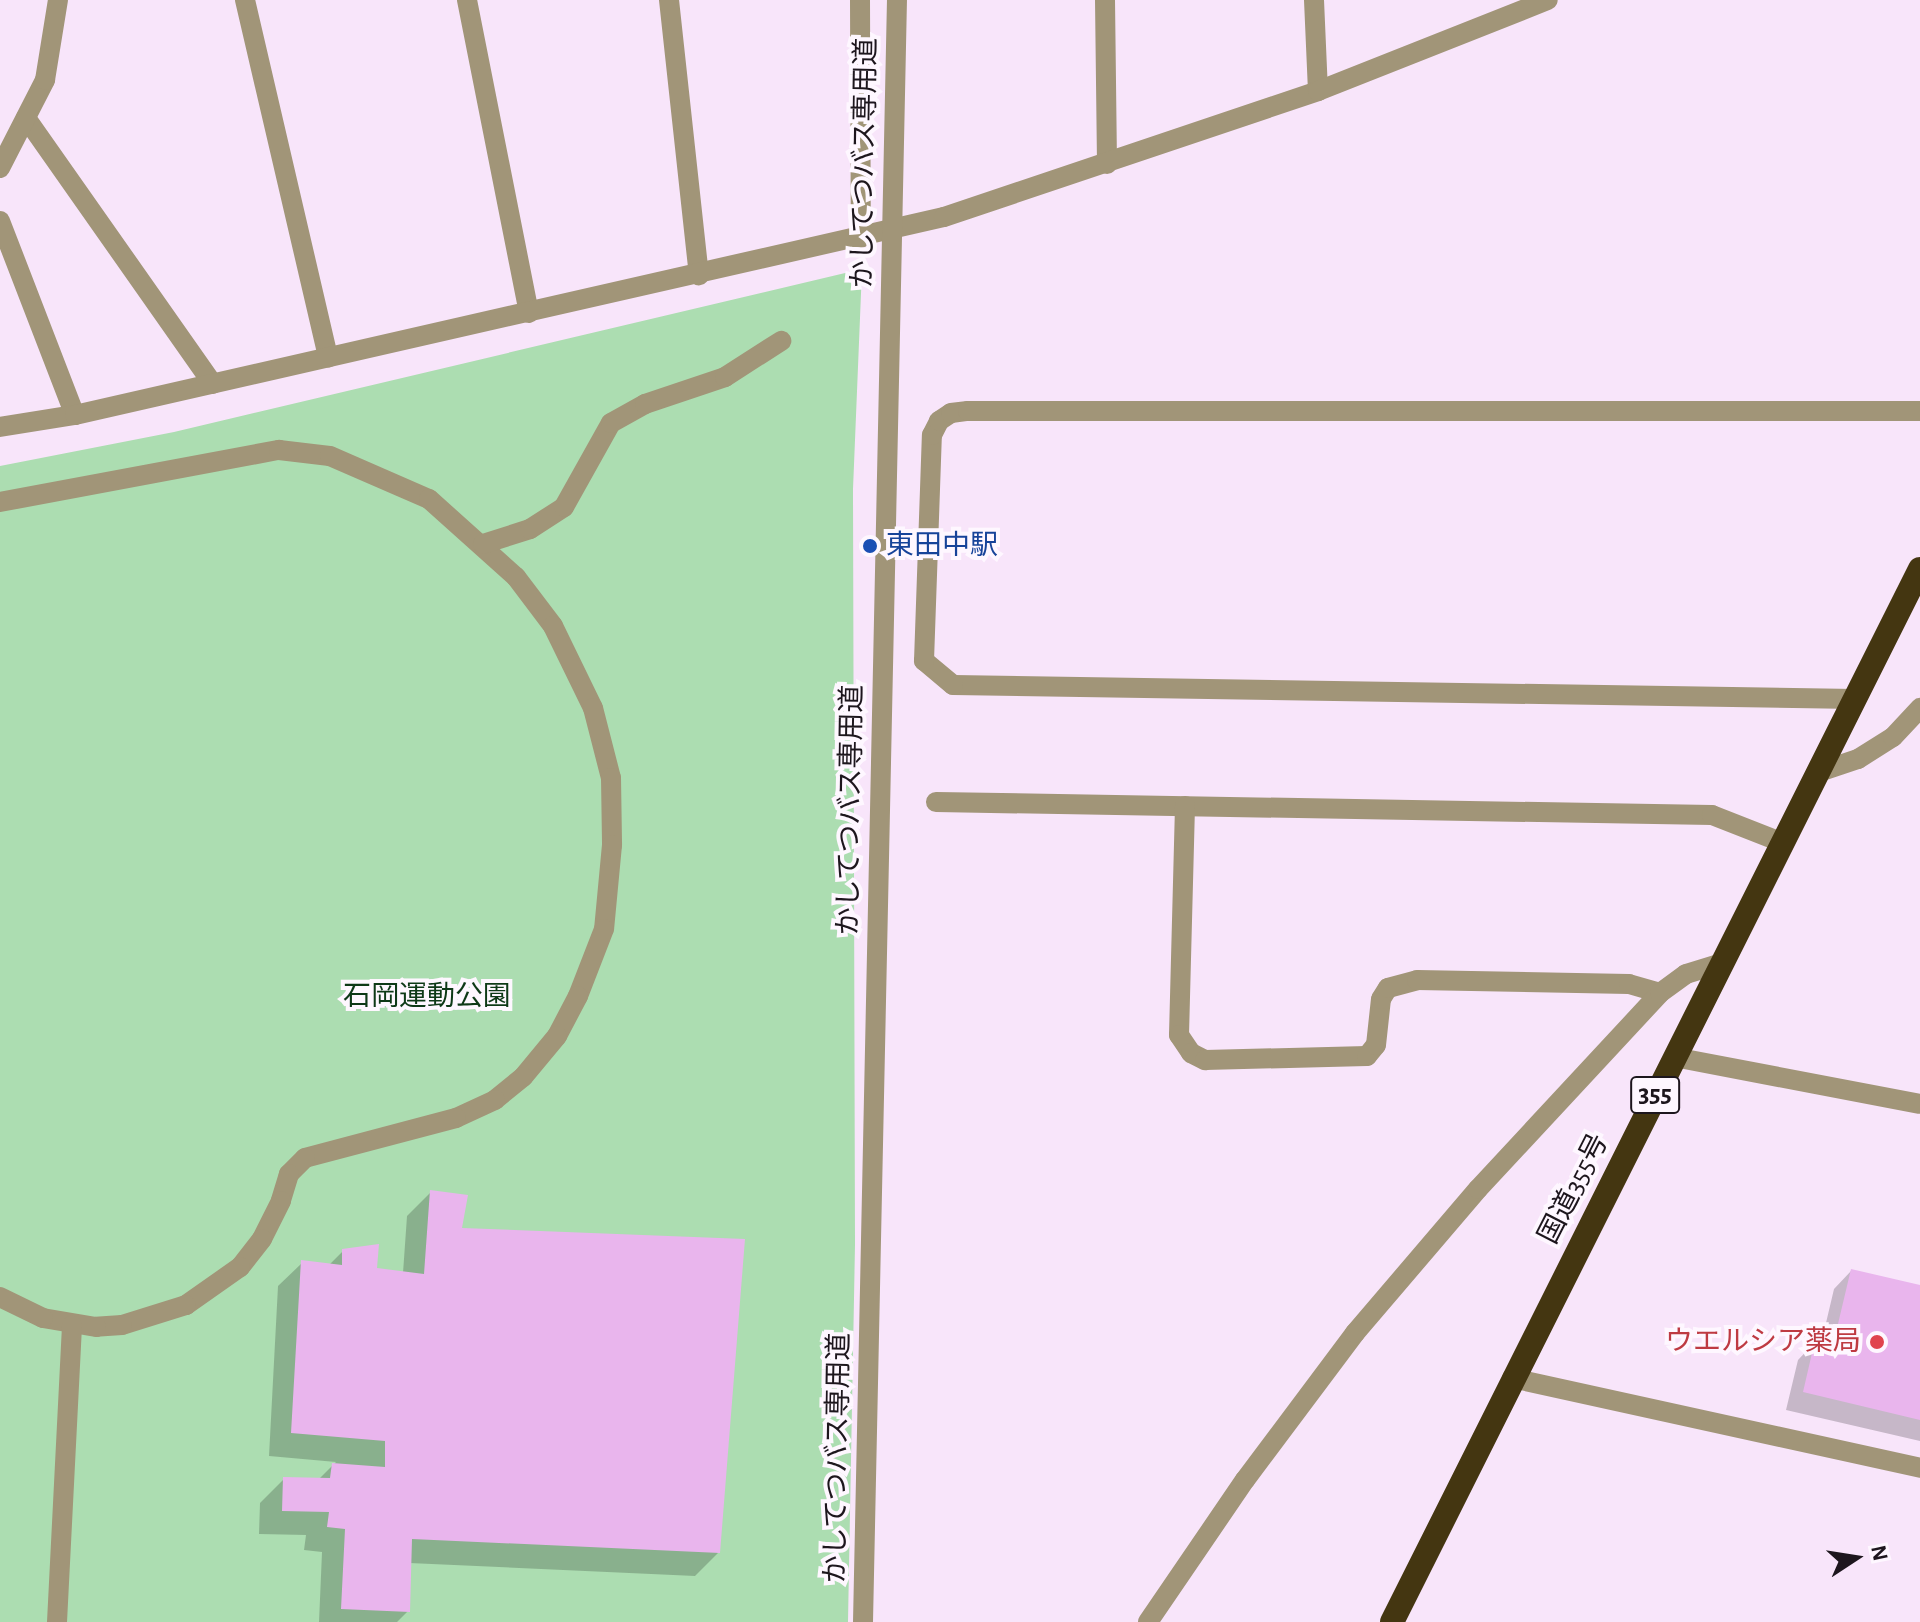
<!DOCTYPE html>
<meta charset="utf-8">
<style>
body{margin:0}
#map{position:relative;width:1920px;height:1622px;overflow:hidden;background:#f8e5fa;font-family:"Alegreya Sans","Noto Sans JP",sans-serif}
div>[style]{position:absolute}
.green>*{inset:0;background:#acddb1}
.shadow>*{inset:0;background:#0003}
.building>*{inset:0;background:#e9b5ed}
.minor>*{height:20px;margin:-10px;padding:0 10px;transform-origin:10px;border-radius:10px;background:#a19578}
.highway>*{height:24px;margin:-12px;padding:0 12px;transform-origin:12px;border-radius:12px;background:#443611}
.dots>*{width:22px;height:22px;translate:-50% -50%;box-sizing:border-box;border:4px solid #fef7ff;border-radius:50%}
span{translate:-50% -50%;white-space:nowrap;text-align:center;line-height:1.15;-webkit-text-stroke:8px #fef7ff;paint-order:stroke}
.shield-label span{padding:2px 6px;background:#fef7ff;border:2px solid;border-radius:6px;-webkit-text-stroke-width:0}
.shield-label{font-size:26px;color:#1d161d;font-weight:700}
.street-label{font-size:28px;color:#1d161d}
.transit-label{font-size:28px;color:#164399}
.left{translate:0 -50%;text-align:left}
.park-label{font-size:28px;color:#0e3917}
.health-label{font-size:28px;color:#be3a42}
.right{translate:-100% -50%;text-align:right}
.north{position:absolute;left:1816px;top:1518px;width:80px;height:80px;-webkit-text-stroke:6px #fef7ff;paint-order:stroke;rotate:78deg;font-size:22px;font-weight:700;line-height:32px;text-align:center;color:#1d161d}
.north::after{content:'';display:block;margin:auto;width:28px;height:36px;background:#1d161d;clip-path:polygon(50% 0,100% 100%,50% 72%,0 100%)}
</style>
<div id="map">
<div class="green">
<div style="clip-path:polygon(862px 269px,853px 489px,855px 1245px,848px 1622px,0 1622px,0 466px,174px 432px)"></div>
</div>
<div class="shadow">
<div style="clip-path:polygon(431px 1192px,718px 1553px,695px 1576px,409px 1563px,408px 1611px,397px 1622px,319px 1622px,322px 1552px,304px 1550px,306px 1535px,259px 1534px,260px 1503px,284px 1479px,318px 1480px,336px 1462px,269px 1456px,278px 1286px,302px 1263px,329px 1265px,343px 1251px,375px 1270px,403px 1273px,407px 1216px)"></div>
<div style="clip-path:polygon(1851px 1271px,1920px 1287px,1920px 1441px,1786px 1410px,1798px 1360px,1815px 1342px,1821px 1344px,1834px 1289px)"></div>
</div>
<div class="building">
<div style="clip-path:polygon(430px 1190px,468px 1195px,462px 1228px,745px 1239px,720px 1553px,412px 1539px,410px 1612px,341px 1609px,345px 1529px,327px 1527px,329px 1512px,282px 1511px,283px 1477px,330px 1478px,332px 1463px,385px 1467px,385px 1441px,291px 1433px,301px 1260px,342px 1265px,342px 1249px,379px 1244px,377px 1268px,424px 1274px)"></div>
<div style="clip-path:polygon(1851px 1269px,1920px 1285px,1920px 1420px,1803px 1392px,1815px 1340px,1833px 1345px)"></div>
</div>
<div class="minor">
<div style="left:245px;top:0;width:367px;rotate:76.9deg"></div>
<div style="left:467px;top:0;width:319px;rotate:78.8deg"></div>
<div style="left:669px;top:0;width:277px;rotate:83.8deg"></div>
<div style="left:860px;top:0;width:238px;rotate:89.8deg"></div>
<div style="left:1105px;top:0;width:164px;rotate:89.3deg"></div>
<div style="left:1314px;top:0;width:91px;rotate:87.5deg"></div>
<div style="left:26px;top:118px;width:325px;rotate:54.9deg"></div>
<div style="left:0;top:168px;width:99px;rotate:-62.9deg"></div>
<div style="left:45px;top:80px;width:81px;rotate:-80.8deg"></div>
<div style="left:0;top:221px;width:208px;rotate:68.9deg"></div>
<div style="left:0;top:427px;width:76px;rotate:-9.1deg"></div>
<div style="left:75px;top:415px;width:891px;rotate:-12.84deg"></div>
<div style="left:944px;top:217px;width:395px;rotate:-18.6deg"></div>
<div style="left:1318px;top:91px;width:247px;rotate:-21.6deg"></div>
<div style="left:0;top:502px;width:284px;rotate:-10.6deg"></div>
<div style="left:279px;top:450px;width:51px;rotate:6.7deg"></div>
<div style="left:330px;top:456px;width:108px;rotate:23.5deg"></div>
<div style="left:429px;top:499px;width:117px;rotate:41.9deg"></div>
<div style="left:516px;top:577px;width:61px;rotate:52.9deg"></div>
<div style="left:553px;top:626px;width:91px;rotate:64deg"></div>
<div style="left:593px;top:708px;width:72px;rotate:75.6deg"></div>
<div style="left:611px;top:778px;width:67px;rotate:89.1deg"></div>
<div style="left:612px;top:845px;width:84px;rotate:95.4deg"></div>
<div style="left:604px;top:929px;width:72px;rotate:111.2deg"></div>
<div style="left:578px;top:996px;width:45px;rotate:117.7deg"></div>
<div style="left:557px;top:1036px;width:53px;rotate:129.7deg"></div>
<div style="left:523px;top:1077px;width:36px;rotate:141deg"></div>
<div style="left:495px;top:1100px;width:43px;rotate:155.2deg"></div>
<div style="left:456px;top:1118px;width:156px;rotate:165.2deg"></div>
<div style="left:305px;top:1158px;width:23px;rotate:135deg"></div>
<div style="left:289px;top:1174px;width:28px;rotate:107deg"></div>
<div style="left:281px;top:1201px;width:42px;rotate:116.6deg"></div>
<div style="left:262px;top:1239px;width:36px;rotate:128deg"></div>
<div style="left:240px;top:1267px;width:66px;rotate:144.9deg"></div>
<div style="left:186px;top:1305px;width:67px;rotate:162.6deg"></div>
<div style="left:122px;top:1325px;width:26px;rotate:176deg"></div>
<div style="left:96px;top:1327px;width:54px;rotate:-170.4deg"></div>
<div style="left:43px;top:1318px;width:48px;rotate:-154deg"></div>
<div style="left:483px;top:544px;width:49px;rotate:-17.7deg"></div>
<div style="left:530px;top:529px;width:40px;rotate:-32.9deg"></div>
<div style="left:564px;top:507px;width:96px;rotate:-60.8deg"></div>
<div style="left:611px;top:423px;width:39px;rotate:-29deg"></div>
<div style="left:645px;top:404px;width:84px;rotate:-18.6deg"></div>
<div style="left:725px;top:377px;width:67px;rotate:-32.7deg"></div>
<div style="left:1855px;top:699px;width:902px;rotate:-179.11deg"></div>
<div style="left:953px;top:685px;width:38px;rotate:-140deg"></div>
<div style="left:924px;top:661px;width:226px;rotate:-88deg"></div>
<div style="left:932px;top:435px;width:16px;rotate:-63deg"></div>
<div style="left:939px;top:421px;width:14px;rotate:-34deg"></div>
<div style="left:951px;top:413px;width:17px;rotate:-7deg"></div>
<div style="left:968px;top:411px;width:952px"></div>
<div style="left:1816px;top:773px;width:44px;rotate:-18.4deg"></div>
<div style="left:1858px;top:759px;width:41px;rotate:-32.2deg"></div>
<div style="left:1893px;top:737px;width:40px;rotate:-47deg"></div>
<div style="left:936px;top:802px;width:776px;rotate:0.96deg"></div>
<div style="left:1712px;top:815px;width:74px;rotate:21.4deg"></div>
<div style="left:1185px;top:806px;width:229px;rotate:91.5deg"></div>
<div style="left:1179px;top:1035px;width:22px;rotate:56deg"></div>
<div style="left:1191px;top:1053px;width:16px;rotate:27deg"></div>
<div style="left:1205px;top:1060px;width:162px;rotate:-1.4deg"></div>
<div style="left:1367px;top:1056px;width:14px;rotate:-51deg"></div>
<div style="left:1376px;top:1045px;width:46px;rotate:-83.8deg"></div>
<div style="left:1381px;top:999px;width:13px;rotate:-58deg"></div>
<div style="left:1388px;top:988px;width:30px;rotate:-15deg"></div>
<div style="left:1417px;top:980px;width:212px;rotate:1.1deg"></div>
<div style="left:1629px;top:984px;width:32px;rotate:16deg"></div>
<div style="left:1674px;top:1057px;width:250px;rotate:10.8deg"></div>
<div style="left:1512px;top:1378px;width:418px;rotate:12.4deg"></div>
<div style="left:57px;top:1622px;width:297px;rotate:-87.1deg"></div>
<div style="left:863px;top:1622px;width:1622px;rotate:-88.8deg"></div>
<div style="left:1148px;top:1622px;width:172px;rotate:-55.7deg"></div>
<div style="left:1245px;top:1480px;width:184px;rotate:-53.2deg"></div>
<div style="left:1355px;top:1333px;width:189px;rotate:-49.5deg"></div>
<div style="left:1478px;top:1189px;width:267px;rotate:-47.1deg"></div>
<div style="left:1660px;top:993px;width:32px;rotate:-36deg"></div>
<div style="left:1686px;top:974px;width:39px;rotate:-17deg"></div>
</div>
<div class="highway">
<div style="left:1392px;top:1622px;width:1178px;rotate:-63.37deg"></div>
</div>
<div class="dots">
<div style="left:870px;top:546px;background:#1a4fb4"></div>
<div style="left:1877px;top:1342px;background:#e0444e"></div>
</div>
<div class="shield-label">
<span style="left:1655px;top:1095px">355</span>
</div>
<div class="street-label">
<span style="left:865px;top:163px;rotate:-89deg">かしてつバス専用道</span>
<span style="left:851px;top:810px;rotate:-89deg">かしてつバス専用道</span>
<span style="left:1574px;top:1189px;rotate:-63deg">国道355号</span>
<span style="left:838px;top:1458px;rotate:-89deg">かしてつバス専用道</span>
</div>
<div class="transit-label">
<span class="left" style="left:886px;top:546px">東田中駅</span>
</div>
<div class="park-label">
<span style="left:427px;top:997px">石岡運動公園</span>
</div>
<div class="health-label">
<span class="right" style="left:1861px;top:1342px">ウエルシア薬局</span>
</div>
<div class="north">N</div>
</div>
